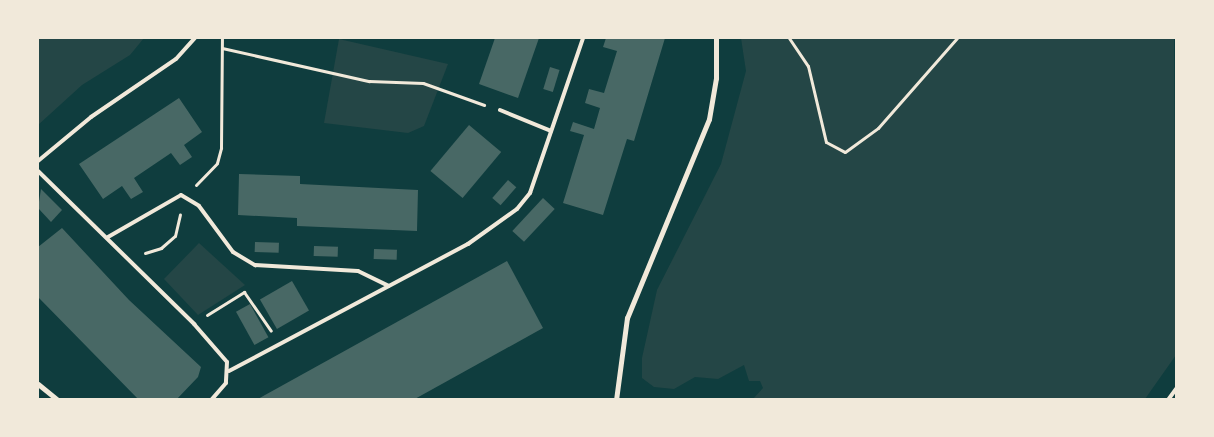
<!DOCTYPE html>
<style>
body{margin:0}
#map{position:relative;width:1214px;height:437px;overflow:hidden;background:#0f3d3e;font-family:Cabin,sans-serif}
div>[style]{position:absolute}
.green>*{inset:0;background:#244646}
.building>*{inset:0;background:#486865;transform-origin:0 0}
.path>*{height:3px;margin:-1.5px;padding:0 1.5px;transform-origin:1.5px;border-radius:1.5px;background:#f1e9da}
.service>*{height:4px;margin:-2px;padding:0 2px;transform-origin:2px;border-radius:2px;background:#f1e9da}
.minor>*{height:5px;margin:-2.5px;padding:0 2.5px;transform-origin:2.5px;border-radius:2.5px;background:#f1e9da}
span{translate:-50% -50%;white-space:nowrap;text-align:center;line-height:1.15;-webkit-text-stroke:5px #f1e9da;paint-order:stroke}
.frame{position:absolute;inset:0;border:39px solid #f1e9da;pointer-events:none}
</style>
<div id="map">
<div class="green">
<div style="clip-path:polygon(38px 38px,144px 38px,130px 55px,82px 85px,38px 125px)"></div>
<div style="clip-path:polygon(741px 38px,1174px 38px,1176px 355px,1145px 399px,753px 399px,763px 388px,760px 381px,749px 381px,744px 365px,718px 379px,695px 377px,674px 389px,654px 387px,642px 378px,642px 358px,657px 290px,721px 164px,746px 71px)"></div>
<div style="clip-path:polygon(339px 39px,448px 64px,424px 126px,408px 133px,324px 123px)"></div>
<div style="clip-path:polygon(199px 243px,245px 285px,198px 315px,164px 279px)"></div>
</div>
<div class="building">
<div style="clip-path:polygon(495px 38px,539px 38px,518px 98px,479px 84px)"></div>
<div style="clip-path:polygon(606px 38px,665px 38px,634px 141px,627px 139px,603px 215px,563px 203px,584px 135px,570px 131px,573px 122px,594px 129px,600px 108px,585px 103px,589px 89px,604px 93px,617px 51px,603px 47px)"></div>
<div style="left:550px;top:67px;width:10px;height:23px;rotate:17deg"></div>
<div style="clip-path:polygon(179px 98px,202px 132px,184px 145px,192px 157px,180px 165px,171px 153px,134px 178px,143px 192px,131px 199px,122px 186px,103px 199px,79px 164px)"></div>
<div style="left:469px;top:125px;width:42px;height:60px;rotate:40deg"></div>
<div style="clip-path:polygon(239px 174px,300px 176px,300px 184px,418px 190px,417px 231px,297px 226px,297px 218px,238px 215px)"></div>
<div style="left:508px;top:180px;width:11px;height:24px;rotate:41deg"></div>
<div style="clip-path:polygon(41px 189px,62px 210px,51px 222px,38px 208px)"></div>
<div style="left:543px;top:198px;width:16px;height:45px;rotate:43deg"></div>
<div style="clip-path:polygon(62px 228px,129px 300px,201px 367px,198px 377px,176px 400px,139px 400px,38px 297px,38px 247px)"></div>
<div style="left:255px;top:242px;width:24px;height:10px;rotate:2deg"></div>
<div style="left:314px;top:246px;width:24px;height:10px;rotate:2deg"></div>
<div style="left:374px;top:249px;width:23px;height:10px;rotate:2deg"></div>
<div style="clip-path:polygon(507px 261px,543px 328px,413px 400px,256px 400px)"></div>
<div style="left:292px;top:281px;width:34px;height:37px;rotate:60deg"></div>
<div style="left:250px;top:304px;width:38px;height:16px;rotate:61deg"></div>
</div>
<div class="path">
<div style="left:789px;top:38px;width:34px;rotate:56deg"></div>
<div style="left:808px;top:66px;width:78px;rotate:76.7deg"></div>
<div style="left:826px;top:142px;width:21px;rotate:28deg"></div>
<div style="left:845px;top:152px;width:41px;rotate:-36deg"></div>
<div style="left:878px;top:128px;width:120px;rotate:-48.7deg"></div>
<div style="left:222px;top:48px;width:151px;rotate:12.7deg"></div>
<div style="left:369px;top:81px;width:54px;rotate:2.1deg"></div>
<div style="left:423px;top:83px;width:65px;rotate:19.8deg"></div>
<div style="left:196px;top:185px;width:30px;rotate:-46deg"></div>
<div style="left:217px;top:163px;width:16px;rotate:-75deg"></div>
<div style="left:221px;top:148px;width:110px;rotate:-89.5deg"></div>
<div style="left:145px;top:253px;width:17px;rotate:-17deg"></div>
<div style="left:161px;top:248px;width:18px;rotate:-41deg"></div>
<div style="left:175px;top:236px;width:22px;rotate:-77deg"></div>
<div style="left:207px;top:315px;width:44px;rotate:-31.9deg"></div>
<div style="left:244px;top:292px;width:47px;rotate:55.3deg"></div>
</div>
<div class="service">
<div style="left:500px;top:110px;width:55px;rotate:22.4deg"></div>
<div style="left:38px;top:161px;width:69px;rotate:-39.7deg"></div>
<div style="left:91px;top:117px;width:103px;rotate:-34.3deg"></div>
<div style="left:176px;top:59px;width:28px;rotate:-48deg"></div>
<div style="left:38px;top:171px;width:219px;rotate:44.4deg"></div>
<div style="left:194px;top:324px;width:50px;rotate:49deg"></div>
<div style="left:227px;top:362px;width:21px;rotate:93deg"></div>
<div style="left:226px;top:383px;width:23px;rotate:131deg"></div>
<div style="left:108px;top:237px;width:84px;rotate:-29.9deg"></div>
<div style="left:181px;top:195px;width:21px;rotate:31deg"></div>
<div style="left:199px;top:206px;width:57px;rotate:53.5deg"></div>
<div style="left:233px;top:252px;width:26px;rotate:31deg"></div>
<div style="left:255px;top:265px;width:103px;rotate:3.3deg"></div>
<div style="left:358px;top:271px;width:34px;rotate:26deg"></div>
<div style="left:229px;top:371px;width:271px;rotate:-28deg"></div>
<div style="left:468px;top:244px;width:60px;rotate:-35.5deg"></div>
<div style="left:517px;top:209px;width:21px;rotate:-51deg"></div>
<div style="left:530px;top:193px;width:164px;rotate:-71.1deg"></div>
<div style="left:1168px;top:400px;width:14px;rotate:-54deg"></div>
</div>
<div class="minor">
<div style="left:38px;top:384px;width:26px;rotate:39deg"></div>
<div style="left:616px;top:400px;width:83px;rotate:-82.4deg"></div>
<div style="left:627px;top:318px;width:215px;rotate:-67.6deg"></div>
<div style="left:709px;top:119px;width:42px;rotate:-80.3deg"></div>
<div style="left:716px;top:78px;width:40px;rotate:-90deg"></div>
</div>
<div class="frame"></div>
</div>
